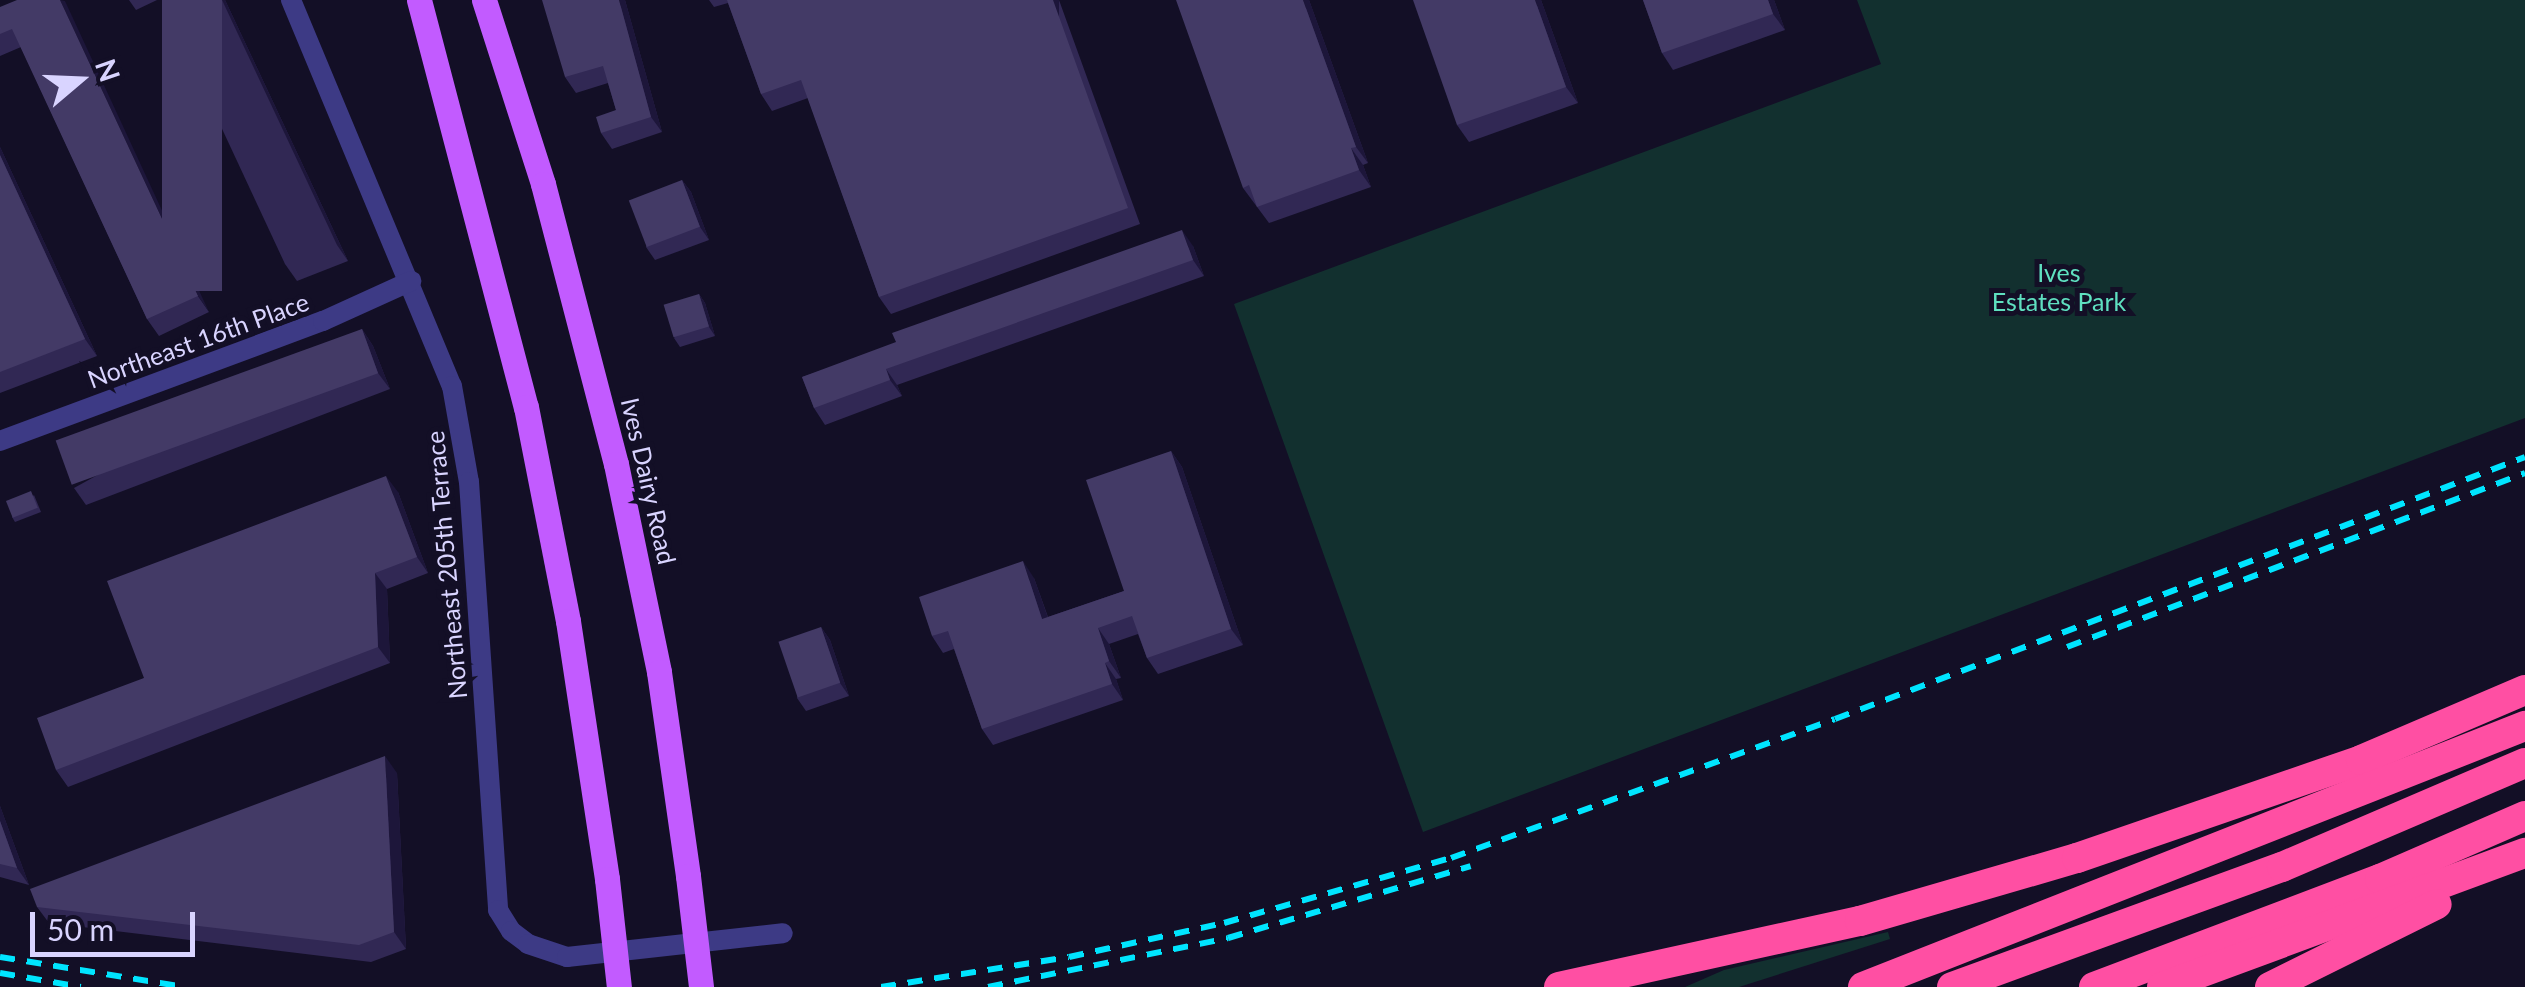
<!DOCTYPE html>
<style>
body{margin:0}
#map{position:relative;width:2525px;height:987px;overflow:hidden;background:#130f26;font-family:Lato,sans-serif}
div>[style]{position:absolute}
.green>*{inset:0;background:#12302f}
.minor>*{height:20px;margin:-10px;padding:0 10px;transform-origin:10px;border-radius:10px;background:#3d3a85}
.primary>*{height:25px;margin:-12.5px;padding:0 12.5px;transform-origin:12.5px;border-radius:12.5px;background:#c25bff}
.motorway>*{height:30px;margin:-15px;padding:0 15px;transform-origin:15px;border-radius:15px;background:#ff4fa3}
.rail>*{height:6px;margin-top:-3px;transform-origin:0;background:repeating-linear-gradient(90deg,#00e5ff 0 15px,transparent 0 27px)}
.primary-bridge>*{height:25px;margin:-12.5px;padding:0 12.5px;transform-origin:12.5px;border-radius:12.5px;background:#c25bff}
.wall>*{inset:0;background:#312854}
.shaded-wall>*{inset:0;background:#1d163a;transform-origin:0 0}
.building>*{inset:0;background:#433a66;transform-origin:0 0}
span{translate:-50% -50%;white-space:nowrap;text-align:center;line-height:1.15;-webkit-text-stroke:10px #130f26;paint-order:stroke}
.park-label{font-size:25px;color:#5fe0c0}
.street-label{font-size:25px;color:#d9d4ff}
.north{position:absolute;left:30px;top:30px;width:100px;height:100px;-webkit-text-stroke:8px #130f26;paint-order:stroke;rotate:71deg;font-size:28px;font-weight:700;line-height:40px;text-align:center;color:#d9d4ff}
.north::after{content:'';display:block;margin:auto;width:35px;height:45px;background:#d9d4ff;clip-path:polygon(50% 0,100% 100%,50% 72%,0 100%)}
.scale{position:absolute;left:30px;top:912px;width:165px;height:45px;box-sizing:border-box;border:5px solid #d9d4ff;border-top:0;padding-left:12px;font-size:30px;line-height:35px;white-space:nowrap;color:#d9d4ff;-webkit-text-stroke:8px #130f26;paint-order:stroke}
</style>
<div id="map">
<div class="green">
<div style="clip-path:polygon(1857px 0,2525px 0,2525px 418px,1423px 832px,1234px 304px,1881px 64px)"></div>
<div style="clip-path:polygon(1888px 932px,1890px 939px,1739px 987px,1685px 987px,1724px 970px)"></div>
</div>
<div class="minor">
<div style="left:291px;top:0;width:418px;rotate:67.4deg"></div>
<div style="left:452px;top:386px;width:97px;rotate:80deg"></div>
<div style="left:469px;top:482px;width:429px;rotate:86.1deg"></div>
<div style="left:498px;top:910px;width:25px;rotate:58deg"></div>
<div style="left:511px;top:931px;width:21px;rotate:37deg"></div>
<div style="left:528px;top:944px;width:41px;rotate:18.4deg"></div>
<div style="left:567px;top:957px;width:217px;rotate:-6.3deg"></div>
<div style="left:0;top:441px;width:345px;rotate:-20.4deg"></div>
<div style="left:323px;top:321px;width:97px;rotate:-24.4deg"></div>
</div>
<div class="primary">
<div style="left:419px;top:0;width:421px;rotate:75.3deg"></div>
<div style="left:526px;top:407px;width:218px;rotate:78.9deg"></div>
<div style="left:568px;top:621px;width:261px;rotate:81.4deg"></div>
<div style="left:484px;top:0;width:193px;rotate:72.2deg"></div>
<div style="left:543px;top:184px;width:289px;rotate:75.4deg"></div>
<div style="left:616px;top:464px;width:212px;rotate:78.3deg"></div>
<div style="left:659px;top:672px;width:206px;rotate:81.9deg"></div>
</div>
<div class="motorway">
<div style="left:1559px;top:987px;width:308px;rotate:-12.4deg"></div>
<div style="left:1860px;top:921px;width:226px;rotate:-16.2deg"></div>
<div style="left:2077px;top:858px;width:300px;rotate:-19deg"></div>
<div style="left:2361px;top:760px;width:178px;rotate:-23.1deg"></div>
<div style="left:1863px;top:987px;width:712px;rotate:-21.52deg"></div>
<div style="left:1952px;top:987px;width:351px;rotate:-20deg"></div>
<div style="left:2282px;top:867px;width:264px;rotate:-23.2deg"></div>
<div style="left:2094px;top:987px;width:306px;rotate:-20.7deg"></div>
<div style="left:2380px;top:879px;width:158px;rotate:-23.5deg"></div>
<div style="left:2162px;top:987px;width:387px;rotate:-20.3deg"></div>
<div style="left:2270px;top:987px;width:186px;rotate:-26.4deg"></div>
</div>
<div class="rail">
<div style="left:2067px;top:647px;width:490px;rotate:-20.8deg"></div>
<div style="left:0;top:957px;width:187px;rotate:9.2deg"></div>
<div style="left:0;top:973px;width:82px;rotate:9.8deg"></div>
<div style="left:881px;top:987px;width:190px;rotate:-9.1deg"></div>
<div style="left:1069px;top:957px;width:159px;rotate:-12.4deg"></div>
<div style="left:1224px;top:923px;width:236px;rotate:-16deg"></div>
<div style="left:1451px;top:858px;width:408px;rotate:-19.9deg"></div>
<div style="left:1835px;top:719px;width:738px;rotate:-20.79deg"></div>
<div style="left:988px;top:987px;width:245px;rotate:-11.5deg"></div>
<div style="left:1228px;top:938px;width:253px;rotate:-16.5deg"></div>
</div>
<div class="primary-bridge">
<div style="left:688px;top:876px;width:112px;rotate:83.3deg"></div>
<div style="left:607px;top:879px;width:109px;rotate:83.7deg"></div>
</div>
<div class="wall">
<div style="clip-path:polygon(129px 0,157px 0,136px 10px)"></div>
<div style="clip-path:polygon(162px 0,225px 0,348px 261px,297px 281px,285px 264px)"></div>
<div style="clip-path:polygon(625px 0,662px 132px,612px 149px,601px 133px,616px 110px,608px 83px,576px 93px,565px 77px)"></div>
<div style="clip-path:polygon(709px 0,1059px 0,1140px 224px,891px 314px,879px 297px,808px 98px,772px 111px,761px 94px,728px 3px,714px 7px)"></div>
<div style="clip-path:polygon(1309px 0,1368px 163px,1363px 165px,1371px 187px,1269px 223px,1243px 188px)"></div>
<div style="clip-path:polygon(1541px 0,1578px 103px,1469px 142px,1457px 125px)"></div>
<div style="clip-path:polygon(1643px 0,1774px 0,1785px 30px,1673px 70px,1662px 53px)"></div>
<div style="clip-path:polygon(0 7px,209px 312px,159px 336px,147px 319px,21px 47px,0 56px)"></div>
<div style="clip-path:polygon(0 147px,97px 356px,0 393px)"></div>
<div style="clip-path:polygon(682px 180px,691px 192px,709px 240px,655px 260px,646px 247px)"></div>
<div style="clip-path:polygon(1193px 246px,1204px 276px,897px 385px,902px 396px,825px 425px,814px 408px,802px 377px)"></div>
<div style="clip-path:polygon(699px 294px,705px 303px,715px 336px,680px 347px,674px 338px)"></div>
<div style="clip-path:polygon(362px 329px,373px 346px,390px 389px,86px 505px,74px 488px)"></div>
<div style="clip-path:polygon(1171px 451px,1182px 467px,1243px 645px,1158px 674px,1147px 658px,1138px 634px,1109px 644px,1121px 678px,1116px 679px,1123px 700px,993px 745px,982px 729px,954px 649px,943px 653px,932px 636px,1034px 578px,1048px 617px,1124px 591px)"></div>
<div style="clip-path:polygon(398px 492px,428px 573px,387px 589px,390px 663px,68px 787px,56px 770px,144px 678px)"></div>
<div style="clip-path:polygon(34px 495px,41px 512px,15px 522px,12px 517px)"></div>
<div style="clip-path:polygon(821px 627px,830px 640px,849px 696px,806px 711px,797px 698px)"></div>
<div style="clip-path:polygon(397px 773px,406px 949px,371px 962px,49px 923px,37px 907px)"></div>
<div style="clip-path:polygon(0 806px,29px 885px,0 877px)"></div>
</div>
<div class="shaded-wall">
<div style="clip-path:polygon(60px 0,65px 1px,209px 312px,198px 296px)"></div>
<div style="clip-path:polygon(222px 0,225px 0,348px 261px,337px 245px)"></div>
<div style="clip-path:polygon(619px 0,625px 0,662px 132px,651px 117px)"></div>
<div style="left:1053px;top:0;width:6px;height:221px"></div>
<div style="clip-path:polygon(1303px 0,1309px 0,1368px 163px,1356px 147px)"></div>
<div style="clip-path:polygon(1535px 0,1541px 0,1578px 103px,1566px 87px)"></div>
<div style="clip-path:polygon(1768px 0,1774px 0,1785px 30px,1773px 14px)"></div>
<div style="clip-path:polygon(0 147px,97px 356px,85px 339px,0 155px)"></div>
<div style="clip-path:polygon(1351px 148px,1363px 165px,1371px 187px,1359px 170px)"></div>
<div style="clip-path:polygon(682px 180px,691px 192px,709px 240px,700px 227px)"></div>
<div style="clip-path:polygon(1182px 230px,1193px 246px,1204px 276px,1193px 260px)"></div>
<div style="clip-path:polygon(699px 294px,705px 303px,715px 336px,709px 327px)"></div>
<div style="clip-path:polygon(362px 329px,373px 346px,390px 389px,378px 373px)"></div>
<div style="clip-path:polygon(886px 369px,897px 385px,902px 396px,890px 380px)"></div>
<div style="clip-path:polygon(1171px 451px,1182px 467px,1243px 645px,1231px 629px)"></div>
<div style="clip-path:polygon(386px 476px,398px 492px,428px 573px,417px 557px)"></div>
<div style="clip-path:polygon(1023px 561px,1034px 578px,1054px 635px,1042px 619px)"></div>
<div style="clip-path:polygon(375px 573px,387px 589px,390px 663px,378px 647px)"></div>
<div style="clip-path:polygon(821px 627px,830px 640px,849px 696px,840px 683px)"></div>
<div style="clip-path:polygon(1098px 628px,1109px 644px,1121px 678px,1109px 661px)"></div>
<div style="clip-path:polygon(1105px 663px,1116px 679px,1123px 700px,1112px 684px)"></div>
<div style="clip-path:polygon(385px 756px,397px 773px,406px 949px,394px 932px)"></div>
<div style="clip-path:polygon(0 806px,29px 885px,17px 868px,0 821px)"></div>
</div>
<div class="building">
<div style="clip-path:polygon(17px 0,60px 0,198px 296px,147px 319px,12px 29px,0 34px,0 7px)"></div>
<div style="left:162px;top:0;width:60px;height:291px"></div>
<div style="clip-path:polygon(542px 0,619px 0,651px 117px,601px 133px,596px 117px,616px 110px,603px 66px,565px 77px)"></div>
<div style="clip-path:polygon(727px 0,1053px 0,1128px 208px,879px 297px,801px 80px,761px 94px)"></div>
<div style="clip-path:polygon(1176px 0,1303px 0,1356px 147px,1351px 148px,1359px 170px,1257px 207px,1249px 185px,1243px 188px)"></div>
<div style="clip-path:polygon(1413px 0,1535px 0,1566px 87px,1457px 125px)"></div>
<div style="clip-path:polygon(1643px 0,1768px 0,1773px 14px,1662px 53px)"></div>
<div style="clip-path:polygon(0 155px,85px 339px,0 372px)"></div>
<div style="left:682px;top:180px;width:50px;height:57px;rotate:69deg"></div>
<div style="clip-path:polygon(1182px 230px,1193px 260px,886px 369px,890px 380px,814px 408px,802px 377px,896px 342px,892px 333px)"></div>
<div style="left:699px;top:294px;width:34px;height:37px;rotate:73deg"></div>
<div style="left:362px;top:329px;width:47px;height:326px;rotate:70deg"></div>
<div style="clip-path:polygon(1171px 451px,1231px 629px,1147px 658px,1132px 616px,1098px 628px,1109px 661px,1105px 663px,1112px 684px,982px 729px,948px 631px,932px 636px,919px 597px,1023px 561px,1042px 619px,1124px 591px,1086px 480px)"></div>
<div style="clip-path:polygon(386px 476px,417px 557px,375px 573px,378px 647px,56px 770px,37px 718px,144px 678px,107px 581px)"></div>
<div style="left:31px;top:491px;width:18px;height:27px;rotate:68deg"></div>
<div style="left:821px;top:627px;width:59px;height:45px;rotate:71deg"></div>
<div style="clip-path:polygon(385px 756px,394px 932px,359px 945px,37px 907px,30px 889px)"></div>
<div style="clip-path:polygon(0 821px,17px 868px,0 864px)"></div>
</div>
<div class="park-label">
<span style="left:2059px;top:287px">Ives<br>Estates Park</span>
</div>
<div class="street-label">
<span style="left:198px;top:340px;rotate:-20deg">Northeast 16th Place</span>
<span style="left:649px;top:481px;rotate:77deg">Ives Dairy Road</span>
<span style="left:446px;top:565px;rotate:-95deg">Northeast 205th Terrace</span>
</div>
<div class="north">N</div>
<div class="scale">50 m</div>
</div>
